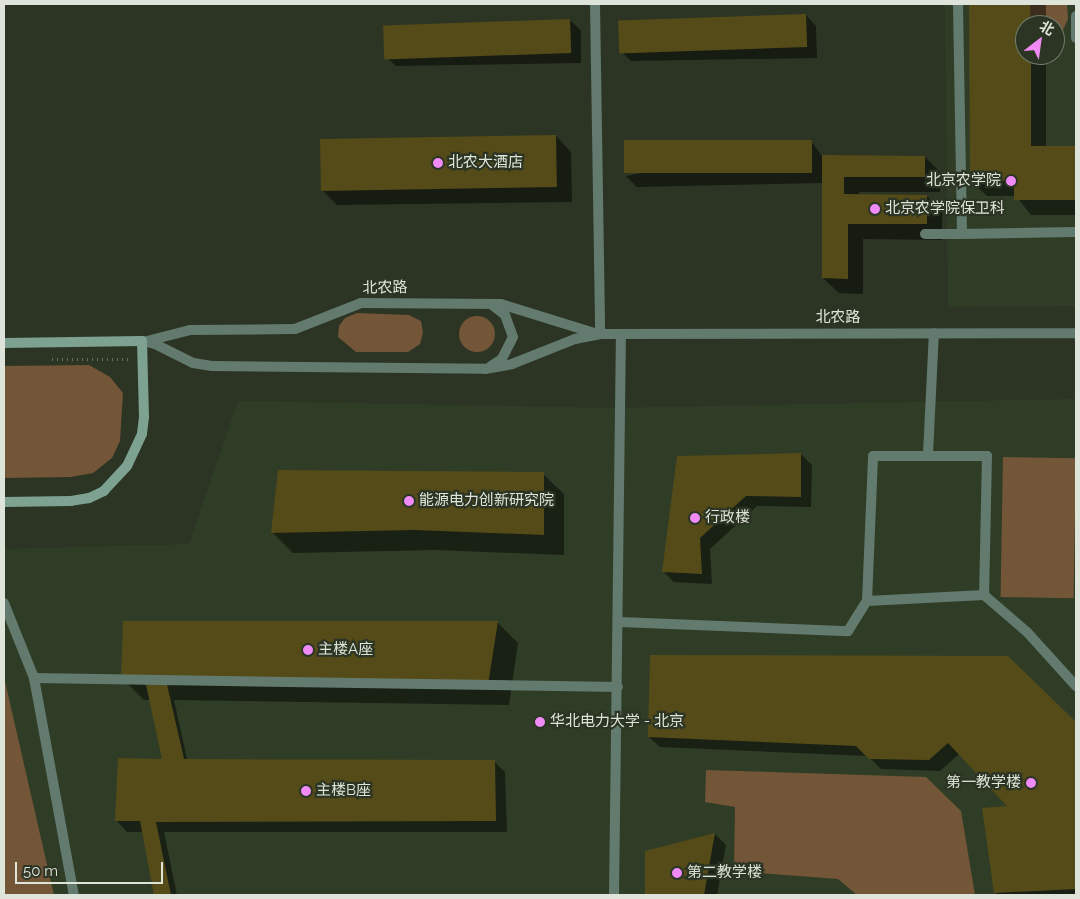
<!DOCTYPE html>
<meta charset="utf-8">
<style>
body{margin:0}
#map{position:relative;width:1080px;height:899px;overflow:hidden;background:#2c3524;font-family:Raleway,"Noto Sans SC",sans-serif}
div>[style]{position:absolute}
.built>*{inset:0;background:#303d26}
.green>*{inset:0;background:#735537;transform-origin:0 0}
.round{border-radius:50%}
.shadow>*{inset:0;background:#0007}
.building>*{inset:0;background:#554b18;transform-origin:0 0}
.path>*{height:3px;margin-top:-1.5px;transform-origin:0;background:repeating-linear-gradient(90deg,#676f60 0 1px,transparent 0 5px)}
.service>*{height:10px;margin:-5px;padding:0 5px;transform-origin:5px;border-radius:5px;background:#637a6f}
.tertiary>*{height:10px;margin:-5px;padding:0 5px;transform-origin:5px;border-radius:5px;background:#637a6f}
.secondary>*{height:10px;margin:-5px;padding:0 5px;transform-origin:5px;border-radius:5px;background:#7da291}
.dots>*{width:14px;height:14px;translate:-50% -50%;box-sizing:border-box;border:2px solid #2c3524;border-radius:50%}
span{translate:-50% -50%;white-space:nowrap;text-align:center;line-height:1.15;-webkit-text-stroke:4.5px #2c3524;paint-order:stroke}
.poi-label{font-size:15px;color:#dee4d9}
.left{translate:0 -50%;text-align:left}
.right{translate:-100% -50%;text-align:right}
.street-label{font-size:15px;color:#dee4d9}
.frame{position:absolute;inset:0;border:5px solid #dee4d9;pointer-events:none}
.north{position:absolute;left:1015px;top:15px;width:50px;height:50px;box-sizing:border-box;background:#2c3524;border:1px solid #737b6c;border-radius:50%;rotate:30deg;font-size:14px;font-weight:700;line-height:20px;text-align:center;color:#dee4d9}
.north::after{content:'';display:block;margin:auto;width:18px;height:22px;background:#f08bf6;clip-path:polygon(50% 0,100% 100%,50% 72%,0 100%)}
.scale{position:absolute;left:15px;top:862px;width:148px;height:22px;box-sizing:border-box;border:2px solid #dee4d9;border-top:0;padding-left:6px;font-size:15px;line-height:18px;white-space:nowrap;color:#dee4d9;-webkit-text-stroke:4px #2c3524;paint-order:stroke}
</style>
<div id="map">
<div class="built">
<div style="clip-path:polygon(evenodd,945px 4px,1076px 4px,1076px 306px,948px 307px,945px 4px,1025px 25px,1055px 25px,1055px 55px,1025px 55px,1025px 25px)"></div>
<div style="clip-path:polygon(1076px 399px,1076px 895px,4px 895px,4px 549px,189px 544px,238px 401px,611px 408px)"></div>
</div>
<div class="green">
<div style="clip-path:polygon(1030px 4px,1067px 4px,1068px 19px,1063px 30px,1055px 36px,1055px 25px,1031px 25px)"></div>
<div style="clip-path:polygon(357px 313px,409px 315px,421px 321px,423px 333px,420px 344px,408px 352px,356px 352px,338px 337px,339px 326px,345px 318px)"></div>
<div class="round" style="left:459px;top:316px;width:36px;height:36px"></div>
<div style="clip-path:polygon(89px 365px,110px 377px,123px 393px,120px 441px,112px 458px,93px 473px,71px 477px,4px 478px,4px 366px)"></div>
<div style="left:1003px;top:457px;width:73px;height:140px;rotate:1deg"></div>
<div style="clip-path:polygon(4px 677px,54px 895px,4px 895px)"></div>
<div style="clip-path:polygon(706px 770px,926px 777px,961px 811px,975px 895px,857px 895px,838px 879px,734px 871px,735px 807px,705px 802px)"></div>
</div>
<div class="shadow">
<div style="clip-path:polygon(970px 4px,1046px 4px,1046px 25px,1025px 25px,1025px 55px,1046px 55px,1046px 147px,1076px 147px,1076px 215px,1031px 215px,1016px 196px,987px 196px,971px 181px)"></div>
<div style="clip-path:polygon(806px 15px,816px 26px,817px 58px,631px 61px,620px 50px)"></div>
<div style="clip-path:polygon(570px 20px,581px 31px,581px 63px,396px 66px,385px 56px)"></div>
<div style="clip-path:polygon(556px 136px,571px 152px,572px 202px,337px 205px,322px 190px)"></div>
<div style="clip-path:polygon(811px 141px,822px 156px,925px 157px,940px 172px,940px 192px,859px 192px,859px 196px,927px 196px,942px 212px,942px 240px,863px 239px,863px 294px,839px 293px,823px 278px,823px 183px,637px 187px,626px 176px)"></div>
<div style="clip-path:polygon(801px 454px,812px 465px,811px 507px,757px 506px,710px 549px,712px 584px,674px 582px,663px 571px,678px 457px)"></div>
<div style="clip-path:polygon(543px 474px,564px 494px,564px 555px,436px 550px,293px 553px,272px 532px)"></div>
<div style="clip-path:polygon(497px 622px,518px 643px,509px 705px,174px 700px,187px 759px,494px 761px,505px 772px,507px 832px,164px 832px,177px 895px,155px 895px,143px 832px,127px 832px,117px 821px,164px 759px,150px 700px,144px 700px,123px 679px)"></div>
<div style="clip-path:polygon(1008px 657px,1076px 724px,1076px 895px,998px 895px,995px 892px,1010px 807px,959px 754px,940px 771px,881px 769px,868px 756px,660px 747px,649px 737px)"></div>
<div style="clip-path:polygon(715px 834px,726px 845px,717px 895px,646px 895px,647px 852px)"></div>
</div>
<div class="building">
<div style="clip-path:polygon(969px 4px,1030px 4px,1031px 25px,1025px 25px,1025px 55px,1031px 55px,1031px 146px,1076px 146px,1076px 200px,1014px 200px,1014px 181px,970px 181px)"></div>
<div style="left:806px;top:14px;width:33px;height:188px;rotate:88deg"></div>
<div style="left:570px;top:19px;width:34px;height:187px;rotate:88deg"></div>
<div style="left:556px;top:135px;width:52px;height:236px;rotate:89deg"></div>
<div style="left:812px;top:140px;width:33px;height:188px;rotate:90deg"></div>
<div style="clip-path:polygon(822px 155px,925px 156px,925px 177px,844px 177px,844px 194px,927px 195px,927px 224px,848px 224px,848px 279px,822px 278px)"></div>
<div style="clip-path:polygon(801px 453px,801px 497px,746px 496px,700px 538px,702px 574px,662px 572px,677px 456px)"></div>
<div style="clip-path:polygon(278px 470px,544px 472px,544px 535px,415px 530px,271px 533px)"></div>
<div style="clip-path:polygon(123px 621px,498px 621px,488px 685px,166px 680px,184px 759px,495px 760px,496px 821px,156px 822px,171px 895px,154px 895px,140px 821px,115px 821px,118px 758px,162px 759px,145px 680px,121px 680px)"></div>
<div style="clip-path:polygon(650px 655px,1008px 656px,1076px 722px,1076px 889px,994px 893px,982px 808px,1007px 806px,948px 743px,929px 760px,869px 759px,856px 746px,648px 737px)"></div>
<div style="clip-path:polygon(715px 833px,704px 895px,645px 895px,645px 851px)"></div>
</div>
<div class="path">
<div style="left:52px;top:359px;width:76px"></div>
</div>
<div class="service">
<div style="left:595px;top:4px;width:330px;rotate:89.1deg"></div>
<div style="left:958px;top:4px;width:230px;rotate:89deg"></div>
<div style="left:962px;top:234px;width:114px;rotate:-1deg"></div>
<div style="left:1076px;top:16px;width:22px;rotate:90deg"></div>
<div style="left:925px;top:234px;width:37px"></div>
<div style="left:928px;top:454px;width:121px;rotate:-87.2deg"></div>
<div style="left:984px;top:595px;width:57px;rotate:40.7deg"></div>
<div style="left:1027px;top:632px;width:73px;rotate:47.8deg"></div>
<div style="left:4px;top:603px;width:81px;rotate:68.2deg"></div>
<div style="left:34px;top:678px;width:584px;rotate:0.88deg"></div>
<div style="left:620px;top:622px;width:228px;rotate:2.3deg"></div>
<div style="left:848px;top:631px;width:36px;rotate:-58deg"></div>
<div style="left:867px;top:601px;width:145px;rotate:-87.6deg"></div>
<div style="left:873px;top:456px;width:114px"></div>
<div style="left:987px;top:456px;width:139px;rotate:91.2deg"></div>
<div style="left:984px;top:595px;width:117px;rotate:177.1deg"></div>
<div style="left:34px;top:678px;width:221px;rotate:79.6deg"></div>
<div style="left:614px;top:895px;width:561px;rotate:-89.29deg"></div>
</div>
<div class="tertiary">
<div style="left:491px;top:304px;width:18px;rotate:38deg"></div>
<div style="left:505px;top:315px;width:23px;rotate:70deg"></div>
<div style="left:513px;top:337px;width:25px;rotate:117deg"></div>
<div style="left:502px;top:359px;width:13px;rotate:148deg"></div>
<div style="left:142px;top:341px;width:13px;rotate:13deg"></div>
<div style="left:155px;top:344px;width:42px;rotate:26.6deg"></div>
<div style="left:193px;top:363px;width:19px;rotate:9deg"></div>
<div style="left:212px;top:366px;width:273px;rotate:0.6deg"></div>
<div style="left:485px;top:369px;width:27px;rotate:-10deg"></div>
<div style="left:512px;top:364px;width:68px;rotate:-21.6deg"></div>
<div style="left:575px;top:339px;width:25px;rotate:-11deg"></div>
<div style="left:600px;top:334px;width:476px;rotate:-0.1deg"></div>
<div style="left:147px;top:341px;width:44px;rotate:-14.3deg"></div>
<div style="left:190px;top:330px;width:105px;rotate:-0.5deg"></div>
<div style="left:295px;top:329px;width:71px;rotate:-21.5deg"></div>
<div style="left:361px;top:303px;width:140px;rotate:0.4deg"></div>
<div style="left:501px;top:304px;width:97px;rotate:17.3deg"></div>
</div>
<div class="secondary">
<div style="left:4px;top:343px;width:138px;rotate:-0.8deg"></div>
<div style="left:142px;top:341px;width:76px;rotate:88.5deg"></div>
<div style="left:144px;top:417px;width:17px;rotate:97deg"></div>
<div style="left:142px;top:434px;width:35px;rotate:115deg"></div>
<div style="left:127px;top:466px;width:34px;rotate:133deg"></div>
<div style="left:104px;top:491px;width:17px;rotate:155deg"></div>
<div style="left:89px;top:498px;width:18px;rotate:171deg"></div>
<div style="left:71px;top:501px;width:67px;rotate:179.1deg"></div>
</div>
<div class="dots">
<div style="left:438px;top:163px;background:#f08bf6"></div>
<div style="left:1011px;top:181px;background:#f08bf6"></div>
<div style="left:875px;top:209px;background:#f08bf6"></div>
<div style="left:409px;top:501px;background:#f08bf6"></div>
<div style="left:695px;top:518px;background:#f08bf6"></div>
<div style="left:308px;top:650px;background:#f08bf6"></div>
<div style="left:540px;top:722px;background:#f08bf6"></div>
<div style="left:1031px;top:783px;background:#f08bf6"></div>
<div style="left:306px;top:791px;background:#f08bf6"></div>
<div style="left:677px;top:873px;background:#f08bf6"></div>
</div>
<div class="poi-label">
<span class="left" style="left:448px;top:163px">北农大酒店</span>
<span class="right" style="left:1001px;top:181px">北京农学院</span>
<span class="left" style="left:885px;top:209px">北京农学院保卫科</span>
<span class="left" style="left:419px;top:501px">能源电力创新研究院</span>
<span class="left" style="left:705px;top:518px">行政楼</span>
<span class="left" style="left:318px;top:650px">主楼A座</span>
<span class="left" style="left:550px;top:722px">华北电力大学 - 北京</span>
<span class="right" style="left:1021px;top:783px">第一教学楼</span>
<span class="left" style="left:316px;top:791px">主楼B座</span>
<span class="left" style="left:687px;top:873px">第二教学楼</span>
</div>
<div class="street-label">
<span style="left:385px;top:288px;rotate:-1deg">北农路</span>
<span style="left:838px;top:318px">北农路</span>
</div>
<div class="frame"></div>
<div class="north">北</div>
<div class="scale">50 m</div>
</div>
